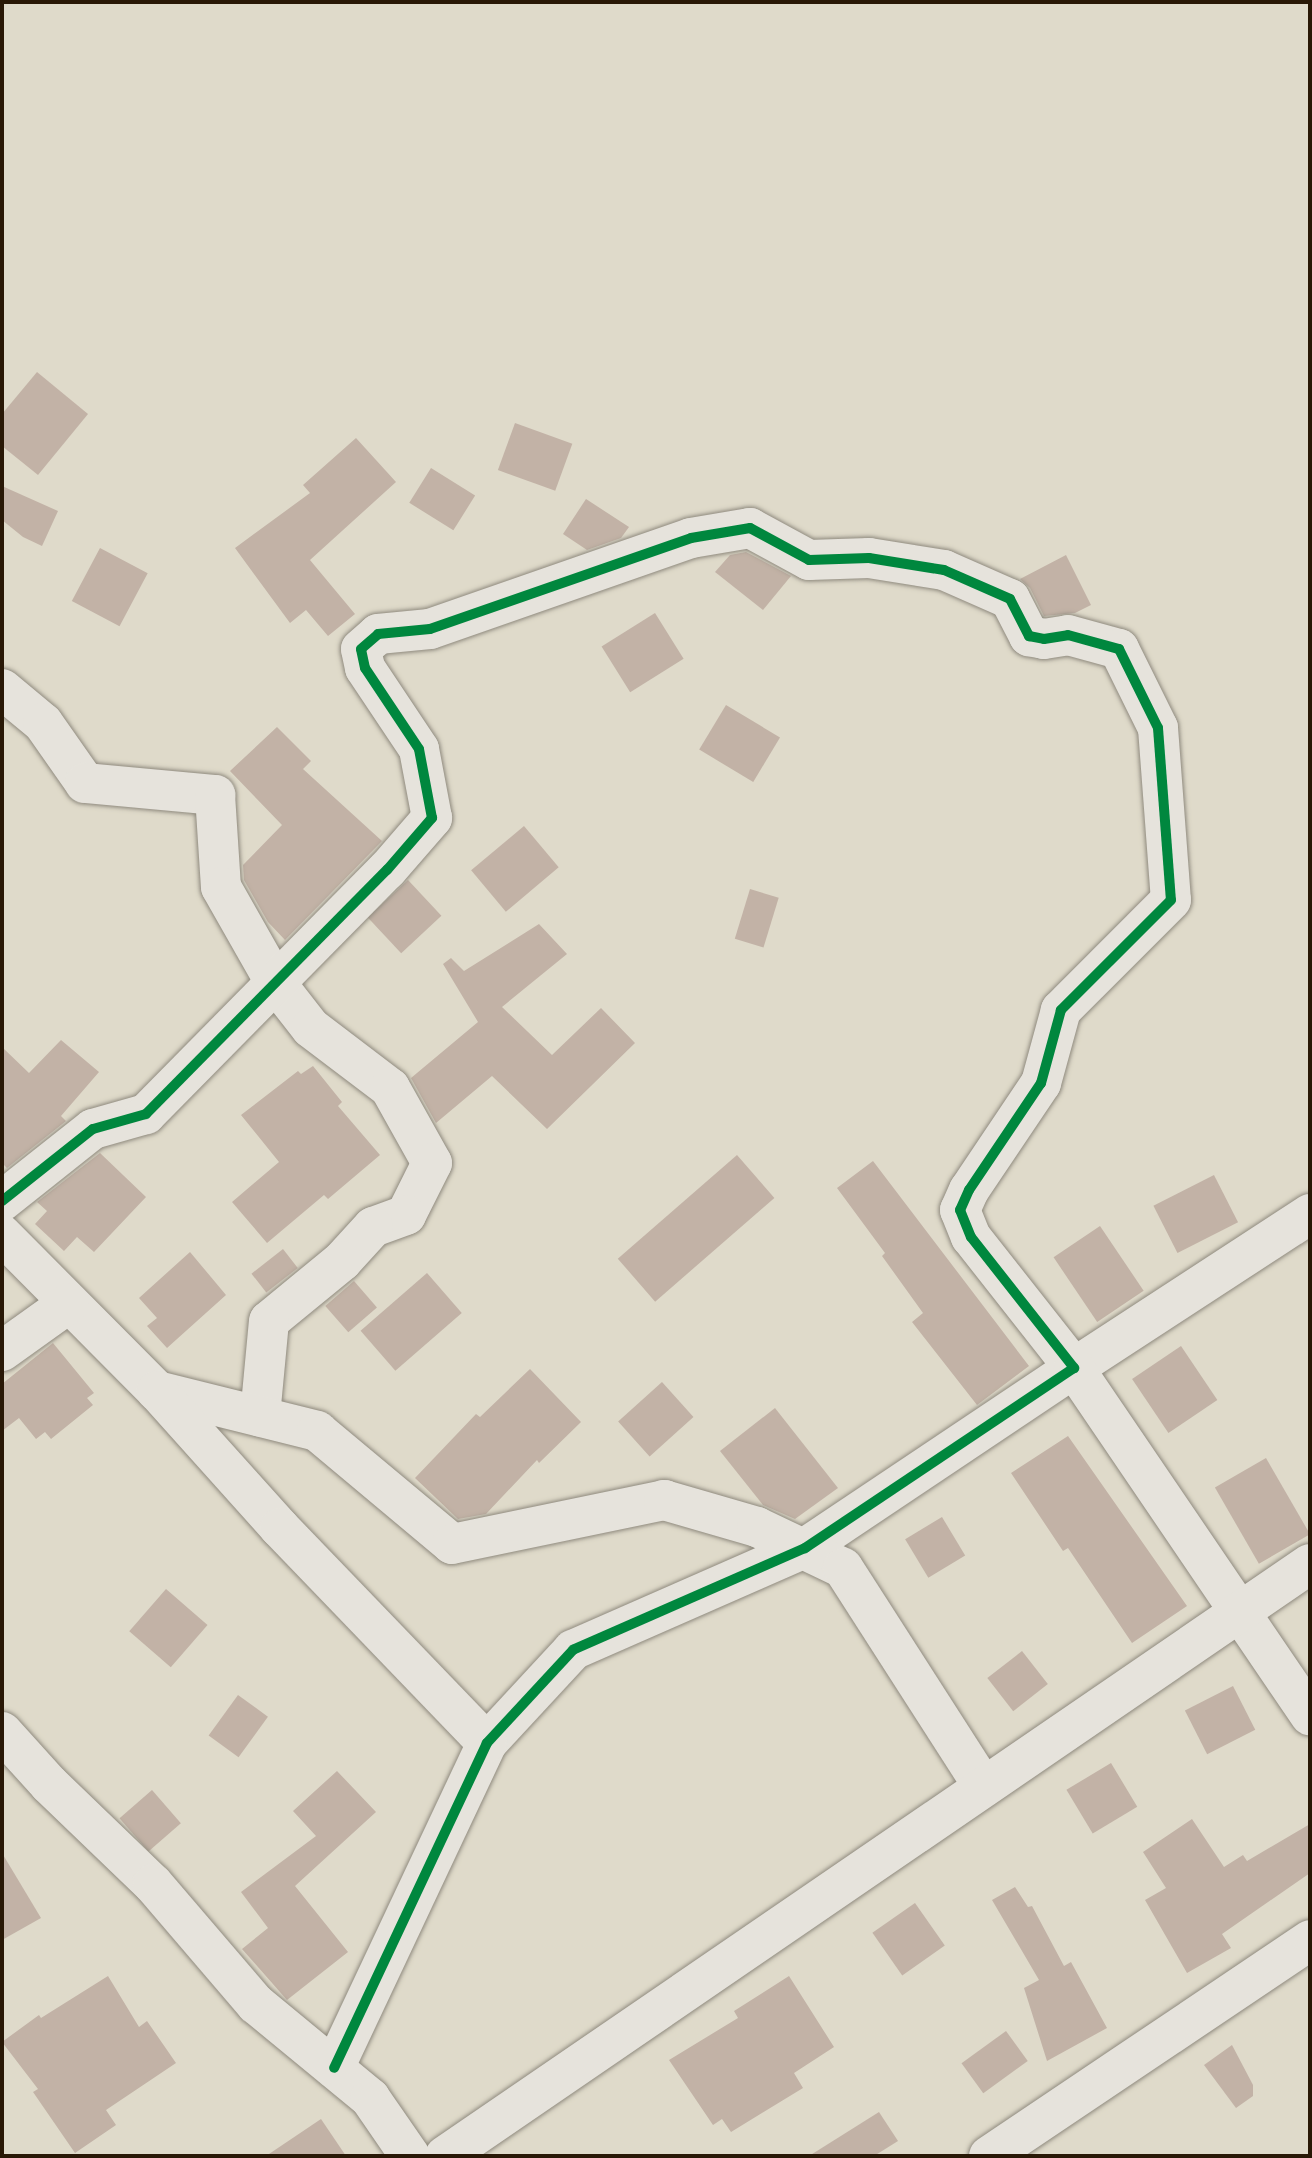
<!DOCTYPE html>
<style>
body{margin:0}
#map{position:relative;width:1312px;height:2158px;overflow:hidden;background:#dfdaca;font-family:"IM FELL DW Pica",serif}
div>[style]{position:absolute}
.building>*{inset:0;background:#c2b2a6;transform-origin:0 0}
.roads{filter:drop-shadow(0 0 2px #8f8a7e) drop-shadow(0 0 2px #8f8a7e)}
.street>*{height:40px;margin:-20px;padding:0 20px;transform-origin:20px;border-radius:20px;background:#e6e3dc}
.cycleway>*{height:10px;margin:-5px;padding:0 5px;transform-origin:5px;border-radius:5px;background:#00873e}
span{translate:-50% -50%;white-space:nowrap;text-align:center;line-height:1.15;-webkit-text-stroke:7px #efead7;paint-order:stroke}
.frame{position:absolute;inset:0;border:4px solid #291806;pointer-events:none}
</style>
<div id="map">
<div class="building">
<div style="clip-path:polygon(37px 372px,88px 414px,38px 475px,2px 446px,2px 414px)"></div>
<div style="left:515px;top:423px;width:61px;height:50px;rotate:20deg"></div>
<div style="clip-path:polygon(356px 438px,396px 482px,310px 560px,355px 614px,328px 636px,306px 610px,290px 623px,235px 548px,310px 493px,303px 485px)"></div>
<div style="left:431px;top:468px;width:52px;height:41px;rotate:32deg"></div>
<div style="clip-path:polygon(2px 486px,58px 511px,42px 546px,23px 537px,2px 520px)"></div>
<div style="clip-path:polygon(586px 499px,629px 527px,621px 538px,587px 550px,563px 534px)"></div>
<div style="left:100px;top:548px;width:54px;height:60px;rotate:28deg"></div>
<div style="clip-path:polygon(746px 552px,791px 576px,763px 610px,715px 572px,730px 555px)"></div>
<div style="clip-path:polygon(1066px 555px,1091px 605px,1075px 613px,1044px 616px,1030px 588px,1020px 579px)"></div>
<div style="left:655px;top:613px;width:54px;height:63px;rotate:58deg"></div>
<div style="left:726px;top:705px;width:63px;height:52px;rotate:31deg"></div>
<div style="clip-path:polygon(277px 727px,311px 761px,303px 769px,382px 841px,285px 940px,268px 922px,244px 880px,243px 865px,282px 825px,230px 771px)"></div>
<div style="left:524px;top:826px;width:54px;height:69px;rotate:50deg"></div>
<div style="left:408px;top:880px;width:49px;height:55px;rotate:47deg"></div>
<div style="left:750px;top:889px;width:30px;height:52px;rotate:17deg"></div>
<div style="clip-path:polygon(539px 924px,567px 954px,502px 1007px,552px 1055px,601px 1008px,635px 1043px,547px 1129px,492px 1076px,436px 1123px,411px 1078px,478px 1022px,443px 964px,451px 958px,464px 971px)"></div>
<div style="clip-path:polygon(61px 1040px,99px 1072px,61px 1116px,66px 1121px,7px 1168px,2px 1163px,2px 1047px,29px 1073px)"></div>
<div style="clip-path:polygon(313px 1066px,342px 1102px,338px 1106px,380px 1155px,328px 1199px,324px 1195px,267px 1243px,232px 1202px,279px 1162px,241px 1115px,298px 1071px,301px 1074px)"></div>
<div style="clip-path:polygon(100px 1153px,146px 1197px,94px 1252px,77px 1237px,64px 1251px,35px 1224px,47px 1211px,37px 1202px)"></div>
<div style="left:737px;top:1155px;width:57px;height:158px;rotate:49deg"></div>
<div style="clip-path:polygon(873px 1161px,1029px 1366px,977px 1405px,912px 1322px,923px 1313px,882px 1256px,885px 1253px,837px 1188px)"></div>
<div style="left:1214px;top:1175px;width:53px;height:68px;rotate:63deg"></div>
<div style="left:1100px;top:1226px;width:78px;height:56px;rotate:56deg"></div>
<div style="left:283px;top:1249px;width:24px;height:40px;rotate:52deg"></div>
<div style="clip-path:polygon(190px 1252px,226px 1295px,167px 1348px,147px 1326px,157px 1318px,139px 1298px)"></div>
<div style="left:427px;top:1273px;width:53px;height:88px;rotate:49deg"></div>
<div style="left:354px;top:1281px;width:35px;height:38px;rotate:49deg"></div>
<div style="clip-path:polygon(53px 1343px,94px 1393px,87px 1398px,93px 1405px,51px 1439px,45px 1432px,36px 1439px,19px 1418px,2px 1431px,2px 1384px)"></div>
<div style="left:1181px;top:1346px;width:65px;height:59px;rotate:56deg"></div>
<div style="clip-path:polygon(530px 1369px,581px 1422px,539px 1463px,537px 1460px,486px 1514px,458px 1519px,415px 1478px,476px 1414px,480px 1417px)"></div>
<div style="left:662px;top:1382px;width:47px;height:59px;rotate:48deg"></div>
<div style="clip-path:polygon(775px 1408px,838px 1488px,795px 1519px,763px 1505px,720px 1451px)"></div>
<div style="clip-path:polygon(1068px 1436px,1187px 1606px,1132px 1643px,1068px 1548px,1063px 1551px,1011px 1473px)"></div>
<div style="left:1266px;top:1458px;width:88px;height:59px;rotate:60deg"></div>
<div style="left:942px;top:1517px;width:45px;height:43px;rotate:59deg"></div>
<div style="left:166px;top:1589px;width:55px;height:56px;rotate:41deg"></div>
<div style="left:1022px;top:1651px;width:42px;height:44px;rotate:52deg"></div>
<div style="left:1233px;top:1686px;width:49px;height:54px;rotate:63deg"></div>
<div style="left:238px;top:1695px;width:37px;height:50px;rotate:36deg"></div>
<div style="left:1111px;top:1763px;width:51px;height:52px;rotate:59deg"></div>
<div style="clip-path:polygon(337px 1771px,376px 1812px,295px 1886px,348px 1952px,287px 2000px,242px 1949px,268px 1928px,241px 1892px,316px 1836px,293px 1811px)"></div>
<div style="left:152px;top:1790px;width:44px;height:43px;rotate:49deg"></div>
<div style="clip-path:polygon(1192px 1819px,1224px 1867px,1243px 1855px,1247px 1861px,1310px 1824px,1310px 1873px,1222px 1934px,1231px 1948px,1187px 1973px,1145px 1900px,1166px 1888px,1143px 1852px)"></div>
<div style="clip-path:polygon(2px 1853px,41px 1918px,2px 1940px)"></div>
<div style="clip-path:polygon(1015px 1887px,1028px 1907px,1032px 1906px,1064px 1966px,1071px 1962px,1107px 2028px,1047px 2061px,1024px 1988px,1039px 1980px,992px 1900px)"></div>
<div style="left:915px;top:1903px;width:52px;height:52px;rotate:55deg"></div>
<div style="clip-path:polygon(108px 1976px,139px 2027px,147px 2021px,176px 2063px,106px 2110px,116px 2125px,75px 2153px,33px 2092px,38px 2089px,2px 2042px,39px 2015px,41px 2018px)"></div>
<div style="clip-path:polygon(789px 1976px,834px 2047px,794px 2073px,803px 2088px,731px 2132px,722px 2119px,713px 2125px,669px 2060px,738px 2018px,734px 2011px)"></div>
<div style="left:1006px;top:2031px;width:37px;height:55px;rotate:54deg"></div>
<div style="clip-path:polygon(1232px 2045px,1253px 2085px,1253px 2096px,1236px 2108px,1204px 2065px)"></div>
<div style="clip-path:polygon(879px 2112px,898px 2141px,874px 2156px,809px 2156px)"></div>
<div style="clip-path:polygon(321px 2119px,346px 2156px,266px 2156px)"></div>
</div>
<div class="roads">
<div class="street">
<div style="left:2px;top:689px;width:53px;rotate:39.7deg"></div>
<div style="left:43px;top:723px;width:73px;rotate:55deg"></div>
<div style="left:85px;top:783px;width:131px;rotate:5.3deg"></div>
<div style="left:215px;top:795px;width:92px;rotate:86.3deg"></div>
<div style="left:221px;top:887px;width:109px;rotate:60.4deg"></div>
<div style="left:275px;top:982px;width:58px;rotate:52deg"></div>
<div style="left:311px;top:1028px;width:99px;rotate:37.2deg"></div>
<div style="left:390px;top:1088px;width:86px;rotate:60.8deg"></div>
<div style="left:432px;top:1163px;width:58px;rotate:116.6deg"></div>
<div style="left:406px;top:1215px;width:35px;rotate:160deg"></div>
<div style="left:373px;top:1227px;width:46px;rotate:132.4deg"></div>
<div style="left:342px;top:1261px;width:94px;rotate:140.6deg"></div>
<div style="left:269px;top:1321px;width:96px;rotate:95.4deg"></div>
<div style="left:2px;top:1201px;width:116px;rotate:-38.4deg"></div>
<div style="left:93px;top:1129px;width:55px;rotate:-15.8deg"></div>
<div style="left:146px;top:1114px;width:343px;rotate:-45.4deg"></div>
<div style="left:387px;top:870px;width:69px;rotate:-49.1deg"></div>
<div style="left:432px;top:818px;width:70px;rotate:-100.7deg"></div>
<div style="left:419px;top:749px;width:97px;rotate:-123.7deg"></div>
<div style="left:365px;top:668px;width:19px;rotate:-102deg"></div>
<div style="left:361px;top:649px;width:23px;rotate:-41deg"></div>
<div style="left:378px;top:634px;width:52px;rotate:-5.5deg"></div>
<div style="left:430px;top:629px;width:276px;rotate:-19.2deg"></div>
<div style="left:691px;top:538px;width:60px;rotate:-9.6deg"></div>
<div style="left:750px;top:528px;width:67px;rotate:28.5deg"></div>
<div style="left:809px;top:560px;width:60px;rotate:-1.9deg"></div>
<div style="left:869px;top:558px;width:76px;rotate:9.1deg"></div>
<div style="left:944px;top:570px;width:72px;rotate:23.7deg"></div>
<div style="left:1010px;top:599px;width:42px;rotate:62.8deg"></div>
<div style="left:1029px;top:636px;width:15px;rotate:11deg"></div>
<div style="left:1044px;top:639px;width:24px;rotate:-9deg"></div>
<div style="left:1068px;top:635px;width:53px;rotate:15.4deg"></div>
<div style="left:1119px;top:649px;width:88px;rotate:63.7deg"></div>
<div style="left:1158px;top:728px;width:172px;rotate:85.7deg"></div>
<div style="left:1171px;top:900px;width:156px;rotate:135deg"></div>
<div style="left:1061px;top:1010px;width:76px;rotate:105.3deg"></div>
<div style="left:1041px;top:1083px;width:129px;rotate:123.9deg"></div>
<div style="left:969px;top:1190px;width:22px;rotate:114deg"></div>
<div style="left:960px;top:1210px;width:29px;rotate:68deg"></div>
<div style="left:971px;top:1237px;width:167px;rotate:51.8deg"></div>
<div style="left:1074px;top:1368px;width:324px;rotate:146.2deg"></div>
<div style="left:805px;top:1548px;width:253px;rotate:156.3deg"></div>
<div style="left:573px;top:1650px;width:127px;rotate:132.8deg"></div>
<div style="left:487px;top:1743px;width:359px;rotate:115.2deg"></div>
<div style="left:1310px;top:1214px;width:282px;rotate:146.9deg"></div>
<div style="left:1074px;top:1368px;width:420px;rotate:55.8deg"></div>
<div style="left:2px;top:1235px;width:220px;rotate:45.2deg"></div>
<div style="left:157px;top:1391px;width:165px;rotate:14deg"></div>
<div style="left:317px;top:1431px;width:176px;rotate:39.9deg"></div>
<div style="left:452px;top:1544px;width:217px;rotate:-11.7deg"></div>
<div style="left:664px;top:1500px;width:97px;rotate:16.2deg"></div>
<div style="left:757px;top:1527px;width:95px;rotate:25.5deg"></div>
<div style="left:843px;top:1568px;width:259px;rotate:57.3deg"></div>
<div style="left:2px;top:1351px;width:82px;rotate:-35.6deg"></div>
<div style="left:157px;top:1391px;width:184px;rotate:48.1deg"></div>
<div style="left:280px;top:1528px;width:298px;rotate:46.1deg"></div>
<div style="left:2px;top:1732px;width:70px;rotate:47.9deg"></div>
<div style="left:49px;top:1784px;width:144px;rotate:43.9deg"></div>
<div style="left:153px;top:1884px;width:158px;rotate:49.4deg"></div>
<div style="left:256px;top:2004px;width:148px;rotate:39.5deg"></div>
<div style="left:370px;top:2098px;width:70px;rotate:55.4deg"></div>
<div style="left:445px;top:2156px;width:1048px;rotate:-34.39deg"></div>
<div style="left:989px;top:2156px;width:387px;rotate:-33.9deg"></div>
</div>
</div>
<div class="cycleway">
<div style="left:2px;top:1201px;width:116px;rotate:-38.4deg"></div>
<div style="left:93px;top:1129px;width:55px;rotate:-15.8deg"></div>
<div style="left:146px;top:1114px;width:343px;rotate:-45.4deg"></div>
<div style="left:387px;top:870px;width:69px;rotate:-49.1deg"></div>
<div style="left:432px;top:818px;width:70px;rotate:-100.7deg"></div>
<div style="left:419px;top:749px;width:97px;rotate:-123.7deg"></div>
<div style="left:365px;top:668px;width:19px;rotate:-102deg"></div>
<div style="left:361px;top:649px;width:23px;rotate:-41deg"></div>
<div style="left:378px;top:634px;width:52px;rotate:-5.5deg"></div>
<div style="left:430px;top:629px;width:276px;rotate:-19.2deg"></div>
<div style="left:691px;top:538px;width:60px;rotate:-9.6deg"></div>
<div style="left:750px;top:528px;width:67px;rotate:28.5deg"></div>
<div style="left:809px;top:560px;width:60px;rotate:-1.9deg"></div>
<div style="left:869px;top:558px;width:76px;rotate:9.1deg"></div>
<div style="left:944px;top:570px;width:72px;rotate:23.7deg"></div>
<div style="left:1010px;top:599px;width:42px;rotate:62.8deg"></div>
<div style="left:1029px;top:636px;width:15px;rotate:11deg"></div>
<div style="left:1044px;top:639px;width:24px;rotate:-9deg"></div>
<div style="left:1068px;top:635px;width:53px;rotate:15.4deg"></div>
<div style="left:1119px;top:649px;width:88px;rotate:63.7deg"></div>
<div style="left:1158px;top:728px;width:172px;rotate:85.7deg"></div>
<div style="left:1171px;top:900px;width:156px;rotate:135deg"></div>
<div style="left:1061px;top:1010px;width:76px;rotate:105.3deg"></div>
<div style="left:1041px;top:1083px;width:129px;rotate:123.9deg"></div>
<div style="left:969px;top:1190px;width:22px;rotate:114deg"></div>
<div style="left:960px;top:1210px;width:29px;rotate:68deg"></div>
<div style="left:971px;top:1237px;width:167px;rotate:51.8deg"></div>
<div style="left:1074px;top:1368px;width:324px;rotate:146.2deg"></div>
<div style="left:805px;top:1548px;width:253px;rotate:156.3deg"></div>
<div style="left:573px;top:1650px;width:127px;rotate:132.8deg"></div>
<div style="left:487px;top:1743px;width:359px;rotate:115.2deg"></div>
</div>
<div class="frame"></div>
</div>
